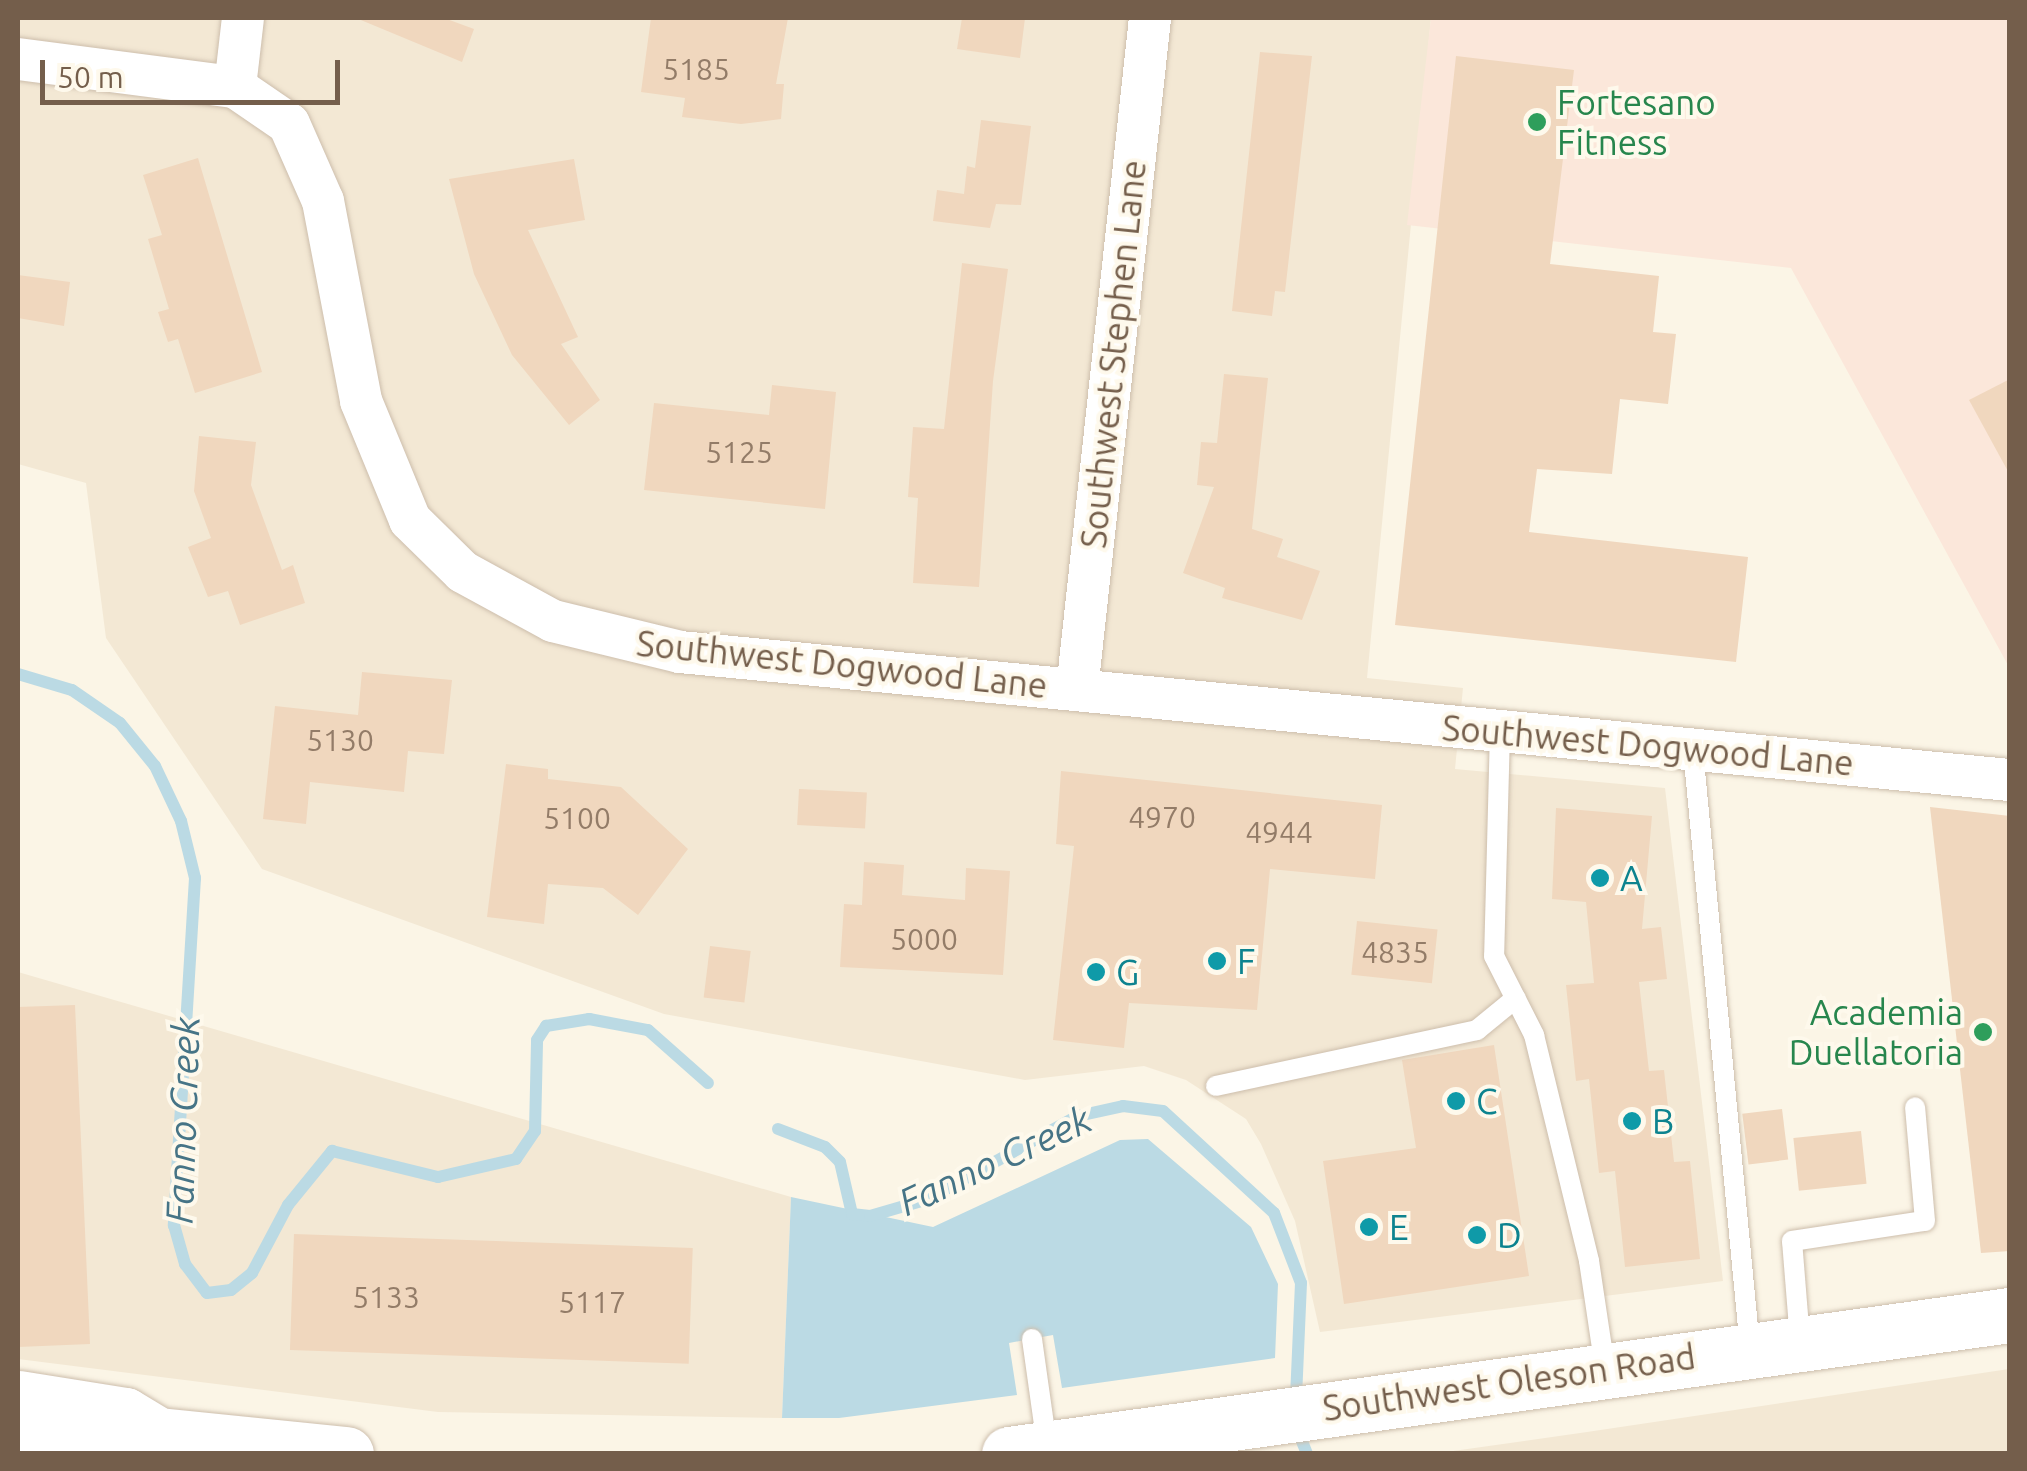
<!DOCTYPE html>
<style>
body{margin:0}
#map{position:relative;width:2027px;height:1471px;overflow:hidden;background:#fbf5e6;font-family:Ubuntu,sans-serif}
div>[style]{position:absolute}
.residential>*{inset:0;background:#f3e8d4}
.commercial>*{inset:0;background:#fbe7da}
.water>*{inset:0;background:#bbdae4}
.stream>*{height:12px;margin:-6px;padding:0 6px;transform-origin:6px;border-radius:6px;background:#bbdae4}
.building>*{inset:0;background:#f0d7be;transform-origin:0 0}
.roads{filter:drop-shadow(0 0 2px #cdbeac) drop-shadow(0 0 2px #cdbeac)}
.lane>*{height:20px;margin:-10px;padding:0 10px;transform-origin:10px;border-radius:10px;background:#fff}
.street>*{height:42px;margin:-21px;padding:0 21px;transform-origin:21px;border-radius:21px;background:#fff}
.secondary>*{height:55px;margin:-27.5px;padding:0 27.5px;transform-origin:27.5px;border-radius:27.5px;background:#fff}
.dots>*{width:28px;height:28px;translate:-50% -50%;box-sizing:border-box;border:5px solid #fef9ec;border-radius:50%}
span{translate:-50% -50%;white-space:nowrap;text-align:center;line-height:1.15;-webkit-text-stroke:8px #fef9ec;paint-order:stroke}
.number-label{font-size:30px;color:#937c68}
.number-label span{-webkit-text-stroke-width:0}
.leisure-label{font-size:35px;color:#27864d}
.left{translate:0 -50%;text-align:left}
.right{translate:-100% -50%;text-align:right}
.street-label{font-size:35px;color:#745e4b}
.culture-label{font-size:35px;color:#0d838f}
.water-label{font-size:38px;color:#467486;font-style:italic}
.frame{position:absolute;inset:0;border:20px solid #745e4b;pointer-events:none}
.scale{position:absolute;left:40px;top:60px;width:300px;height:45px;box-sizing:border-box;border:5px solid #745e4b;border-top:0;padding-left:12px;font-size:30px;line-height:35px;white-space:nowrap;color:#745e4b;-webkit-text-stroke:8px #fef9ec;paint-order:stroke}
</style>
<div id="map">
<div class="residential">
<div style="clip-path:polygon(18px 18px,1431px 18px,1367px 678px,1463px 688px,1455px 769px,1665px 788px,1723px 1281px,1320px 1332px,1295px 1221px,1261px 1144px,1246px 1119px,1186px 1080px,1144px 1066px,1025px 1080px,664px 1014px,262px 869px,106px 638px,86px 483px,18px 464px)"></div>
<div style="clip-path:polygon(18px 972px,791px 1197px,782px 1418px,438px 1412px,18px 1359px)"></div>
<div style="clip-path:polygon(2009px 1369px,2009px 1453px,1439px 1453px,1587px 1432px)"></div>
</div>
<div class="commercial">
<div style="clip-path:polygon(1431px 18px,2009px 18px,2009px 667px,1791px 268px,1407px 225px)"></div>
</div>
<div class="water">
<div style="clip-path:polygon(1148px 1139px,1251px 1227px,1278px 1284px,1275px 1358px,1062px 1388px,1053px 1335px,1009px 1343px,1017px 1395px,839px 1418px,782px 1418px,791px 1197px,933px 1227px,1120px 1140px)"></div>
</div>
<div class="stream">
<div style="left:18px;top:674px;width:56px;rotate:16.5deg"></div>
<div style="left:72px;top:690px;width:58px;rotate:34.5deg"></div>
<div style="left:120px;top:723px;width:55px;rotate:50.9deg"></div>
<div style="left:155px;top:766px;width:61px;rotate:64.7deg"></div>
<div style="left:181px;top:821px;width:59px;rotate:76.2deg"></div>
<div style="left:195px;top:878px;width:348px;rotate:93.5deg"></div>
<div style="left:174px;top:1225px;width:41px;rotate:74.2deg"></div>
<div style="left:185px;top:1264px;width:36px;rotate:53deg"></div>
<div style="left:207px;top:1293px;width:24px;rotate:-7deg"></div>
<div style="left:231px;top:1290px;width:27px;rotate:-39deg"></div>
<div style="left:252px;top:1273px;width:77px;rotate:-62.1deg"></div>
<div style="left:288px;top:1205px;width:70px;rotate:-50.8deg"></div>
<div style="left:332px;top:1151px;width:109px;rotate:13.8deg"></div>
<div style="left:438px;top:1177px;width:80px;rotate:-13deg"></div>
<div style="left:516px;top:1159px;width:34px;rotate:-56deg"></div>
<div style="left:535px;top:1131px;width:91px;rotate:-88.7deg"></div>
<div style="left:537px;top:1040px;width:17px;rotate:-57deg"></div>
<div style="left:546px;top:1026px;width:44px;rotate:-9.2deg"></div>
<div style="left:589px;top:1019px;width:60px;rotate:10.6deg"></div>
<div style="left:648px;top:1030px;width:80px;rotate:41.5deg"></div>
<div style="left:778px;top:1129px;width:50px;rotate:21deg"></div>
<div style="left:825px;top:1147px;width:21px;rotate:45deg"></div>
<div style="left:840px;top:1162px;width:53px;rotate:77deg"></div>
<div style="left:852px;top:1214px;width:18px;rotate:6deg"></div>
<div style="left:870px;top:1216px;width:60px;rotate:-16.3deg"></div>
<div style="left:928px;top:1199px;width:171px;rotate:-29deg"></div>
<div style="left:1078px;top:1116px;width:46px;rotate:-12.5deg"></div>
<div style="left:1123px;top:1106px;width:40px;rotate:7.1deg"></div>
<div style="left:1163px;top:1111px;width:151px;rotate:42.6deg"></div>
<div style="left:1274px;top:1213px;width:75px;rotate:68.9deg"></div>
<div style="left:1301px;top:1283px;width:116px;rotate:92.5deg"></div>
<div style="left:1297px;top:1429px;width:27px;rotate:68deg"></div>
</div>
<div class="building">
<div style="clip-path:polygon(356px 18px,444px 18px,474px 29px,462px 62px)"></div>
<div style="clip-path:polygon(651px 18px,788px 18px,776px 84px,784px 84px,781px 119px,741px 124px,682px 117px,685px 98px,641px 92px)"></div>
<div style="clip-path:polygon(962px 18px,1025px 18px,1020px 58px,957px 49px)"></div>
<div style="clip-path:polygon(1260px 52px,1312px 56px,1285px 292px,1275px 291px,1272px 316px,1232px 311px)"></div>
<div style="clip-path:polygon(1456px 56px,1574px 70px,1550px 264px,1659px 276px,1653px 332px,1676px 334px,1668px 404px,1620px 399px,1612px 474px,1537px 469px,1529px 532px,1748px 557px,1736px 662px,1395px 625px)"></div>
<div style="clip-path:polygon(981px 120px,1031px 126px,1021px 205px,996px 204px,990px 228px,933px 221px,937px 190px,964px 194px,967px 166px,975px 168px)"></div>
<div style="clip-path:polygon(198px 158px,262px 372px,195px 393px,178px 339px,168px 342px,158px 312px,169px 309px,148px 239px,162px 235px,143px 175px)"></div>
<div style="clip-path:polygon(574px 159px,585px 220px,528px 230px,578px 337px,561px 344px,600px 400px,569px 425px,512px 355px,474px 274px,449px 179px)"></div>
<div style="clip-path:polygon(962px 263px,1008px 269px,993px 381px,979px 587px,913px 583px,918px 498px,908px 497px,913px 427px,944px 429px)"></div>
<div style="clip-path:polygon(18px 275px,70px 282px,64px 326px,18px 318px)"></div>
<div style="clip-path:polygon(1224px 374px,1268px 378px,1252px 529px,1283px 539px,1277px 557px,1320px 571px,1302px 620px,1222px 598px,1225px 588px,1183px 573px,1214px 487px,1197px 485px,1201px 442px,1217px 443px)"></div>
<div style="clip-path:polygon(2010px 379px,2010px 475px,1969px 400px)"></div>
<div style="clip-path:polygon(772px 385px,836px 392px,825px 509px,644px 490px,654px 403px,769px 415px)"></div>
<div style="clip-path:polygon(199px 436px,256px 442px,251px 485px,282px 570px,293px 565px,305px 603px,240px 625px,228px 591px,208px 597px,188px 547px,211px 538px,194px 491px)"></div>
<div style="clip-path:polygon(362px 672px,452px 680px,444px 754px,408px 751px,404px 792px,310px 782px,306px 824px,263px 819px,275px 706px,358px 715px)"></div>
<div style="clip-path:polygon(506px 764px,548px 769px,548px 779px,621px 787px,688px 849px,638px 915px,603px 888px,548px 884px,544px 924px,487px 917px)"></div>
<div style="clip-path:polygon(1061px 771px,1382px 805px,1375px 879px,1270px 869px,1257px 1010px,1129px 1003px,1124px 1048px,1053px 1040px,1074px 846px,1056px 844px)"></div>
<div style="left:799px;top:789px;width:68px;height:36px;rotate:3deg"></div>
<div style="clip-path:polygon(1930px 807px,2010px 816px,2010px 1251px,1981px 1253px)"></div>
<div style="clip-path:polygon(1556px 808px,1652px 816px,1642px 929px,1661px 927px,1667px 979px,1639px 982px,1649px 1071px,1664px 1070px,1674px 1162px,1690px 1161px,1700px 1259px,1625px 1267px,1615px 1171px,1599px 1173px,1589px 1079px,1576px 1081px,1566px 985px,1594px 983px,1586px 902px,1552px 899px)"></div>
<div style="clip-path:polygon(864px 862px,904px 865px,902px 895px,965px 900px,966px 868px,1010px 871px,1003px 975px,840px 967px,844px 904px,862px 905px)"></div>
<div style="left:1357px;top:921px;width:81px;height:54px;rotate:6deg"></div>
<div style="left:710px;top:946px;width:41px;height:52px;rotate:7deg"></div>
<div style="clip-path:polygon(75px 1005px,90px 1344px,18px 1347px,18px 1007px)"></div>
<div style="clip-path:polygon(1494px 1045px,1529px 1276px,1344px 1304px,1323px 1161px,1416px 1148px,1402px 1060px)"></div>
<div style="left:1782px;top:1109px;width:51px;height:40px;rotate:83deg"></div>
<div style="left:1861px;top:1131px;width:53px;height:68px;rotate:84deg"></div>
<div style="left:294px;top:1234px;width:399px;height:116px;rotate:2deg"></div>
</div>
<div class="roads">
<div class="lane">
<div style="left:1500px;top:731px;width:225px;rotate:91.5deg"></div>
<div style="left:1494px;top:956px;width:89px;rotate:63.1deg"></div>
<div style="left:1534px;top:1035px;width:233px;rotate:76.3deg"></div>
<div style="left:1589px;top:1261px;width:108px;rotate:81.5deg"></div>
<div style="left:1693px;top:750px;width:601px;rotate:84.56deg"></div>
<div style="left:1216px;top:1086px;width:267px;rotate:-12.1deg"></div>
<div style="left:1477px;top:1030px;width:50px;rotate:-39.4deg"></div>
<div style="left:1032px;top:1339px;width:108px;rotate:82deg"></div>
<div style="left:1800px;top:1340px;width:99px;rotate:-94.6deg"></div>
<div style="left:1792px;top:1241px;width:134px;rotate:-8.6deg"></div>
<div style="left:1925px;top:1221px;width:114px;rotate:-95deg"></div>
</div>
<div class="street">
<div style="left:18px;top:59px;width:219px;rotate:7.4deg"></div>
<div style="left:235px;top:87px;width:65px;rotate:34.4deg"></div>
<div style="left:289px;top:124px;width:84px;rotate:66.2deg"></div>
<div style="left:323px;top:201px;width:204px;rotate:79.2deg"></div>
<div style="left:361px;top:401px;width:129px;rotate:67.6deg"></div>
<div style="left:410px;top:520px;width:74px;rotate:44.5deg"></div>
<div style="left:463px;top:572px;width:102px;rotate:28.6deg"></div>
<div style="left:553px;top:621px;width:131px;rotate:13.7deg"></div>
<div style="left:680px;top:652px;width:1336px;rotate:5.5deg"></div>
<div style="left:235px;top:87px;width:69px;rotate:-83.4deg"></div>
<div style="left:1077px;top:690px;width:676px;rotate:-83.8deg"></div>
</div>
<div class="secondary">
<div style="left:18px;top:1398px;width:108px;rotate:9deg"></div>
<div style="left:125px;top:1415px;width:31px;rotate:31deg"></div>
<div style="left:18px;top:1441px;width:105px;rotate:1.6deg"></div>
<div style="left:123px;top:1444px;width:37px;rotate:-14deg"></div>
<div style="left:159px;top:1435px;width:188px;rotate:5.8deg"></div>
<div style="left:1009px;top:1454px;width:1011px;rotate:-7.91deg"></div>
</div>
</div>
<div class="dots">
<div style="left:1537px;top:122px;background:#2e9e5b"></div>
<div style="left:1600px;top:878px;background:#0f9aa8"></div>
<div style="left:1217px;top:961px;background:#0f9aa8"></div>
<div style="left:1096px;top:972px;background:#0f9aa8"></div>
<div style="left:1983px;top:1032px;background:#2e9e5b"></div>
<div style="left:1456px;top:1101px;background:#0f9aa8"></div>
<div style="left:1632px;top:1121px;background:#0f9aa8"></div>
<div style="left:1369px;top:1227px;background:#0f9aa8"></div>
<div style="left:1477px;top:1235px;background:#0f9aa8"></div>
</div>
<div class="number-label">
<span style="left:696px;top:69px">5185</span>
<span style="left:739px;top:452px">5125</span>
<span style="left:340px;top:740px">5130</span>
<span style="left:1162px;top:817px">4970</span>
<span style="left:577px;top:818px">5100</span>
<span style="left:1279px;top:832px">4944</span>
<span style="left:924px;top:939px">5000</span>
<span style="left:1395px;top:952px">4835</span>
<span style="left:386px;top:1297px">5133</span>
<span style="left:592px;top:1302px">5117</span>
</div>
<div class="leisure-label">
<span class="left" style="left:1557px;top:122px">Fortesano<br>Fitness</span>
<span class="right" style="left:1963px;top:1032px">Academia<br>Duellatoria</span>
</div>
<div class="street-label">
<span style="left:1113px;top:354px;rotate:-84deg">Southwest Stephen Lane</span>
<span style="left:842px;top:664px;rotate:6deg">Southwest Dogwood Lane</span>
<span style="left:1648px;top:745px;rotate:5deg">Southwest Dogwood Lane</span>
<span style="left:1509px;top:1382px;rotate:-8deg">Southwest Oleson Road</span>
</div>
<div class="culture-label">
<span class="left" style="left:1620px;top:878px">A</span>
<span class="left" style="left:1237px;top:961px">F</span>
<span class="left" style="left:1116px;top:972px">G</span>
<span class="left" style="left:1476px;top:1101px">C</span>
<span class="left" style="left:1652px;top:1121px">B</span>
<span class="left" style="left:1389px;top:1227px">E</span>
<span class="left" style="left:1497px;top:1235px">D</span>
</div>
<div class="water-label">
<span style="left:183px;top:1120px;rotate:-88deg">Fanno Creek</span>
<span style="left:995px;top:1161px;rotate:-25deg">Fanno Creek</span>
</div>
<div class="frame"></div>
<div class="scale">50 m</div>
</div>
